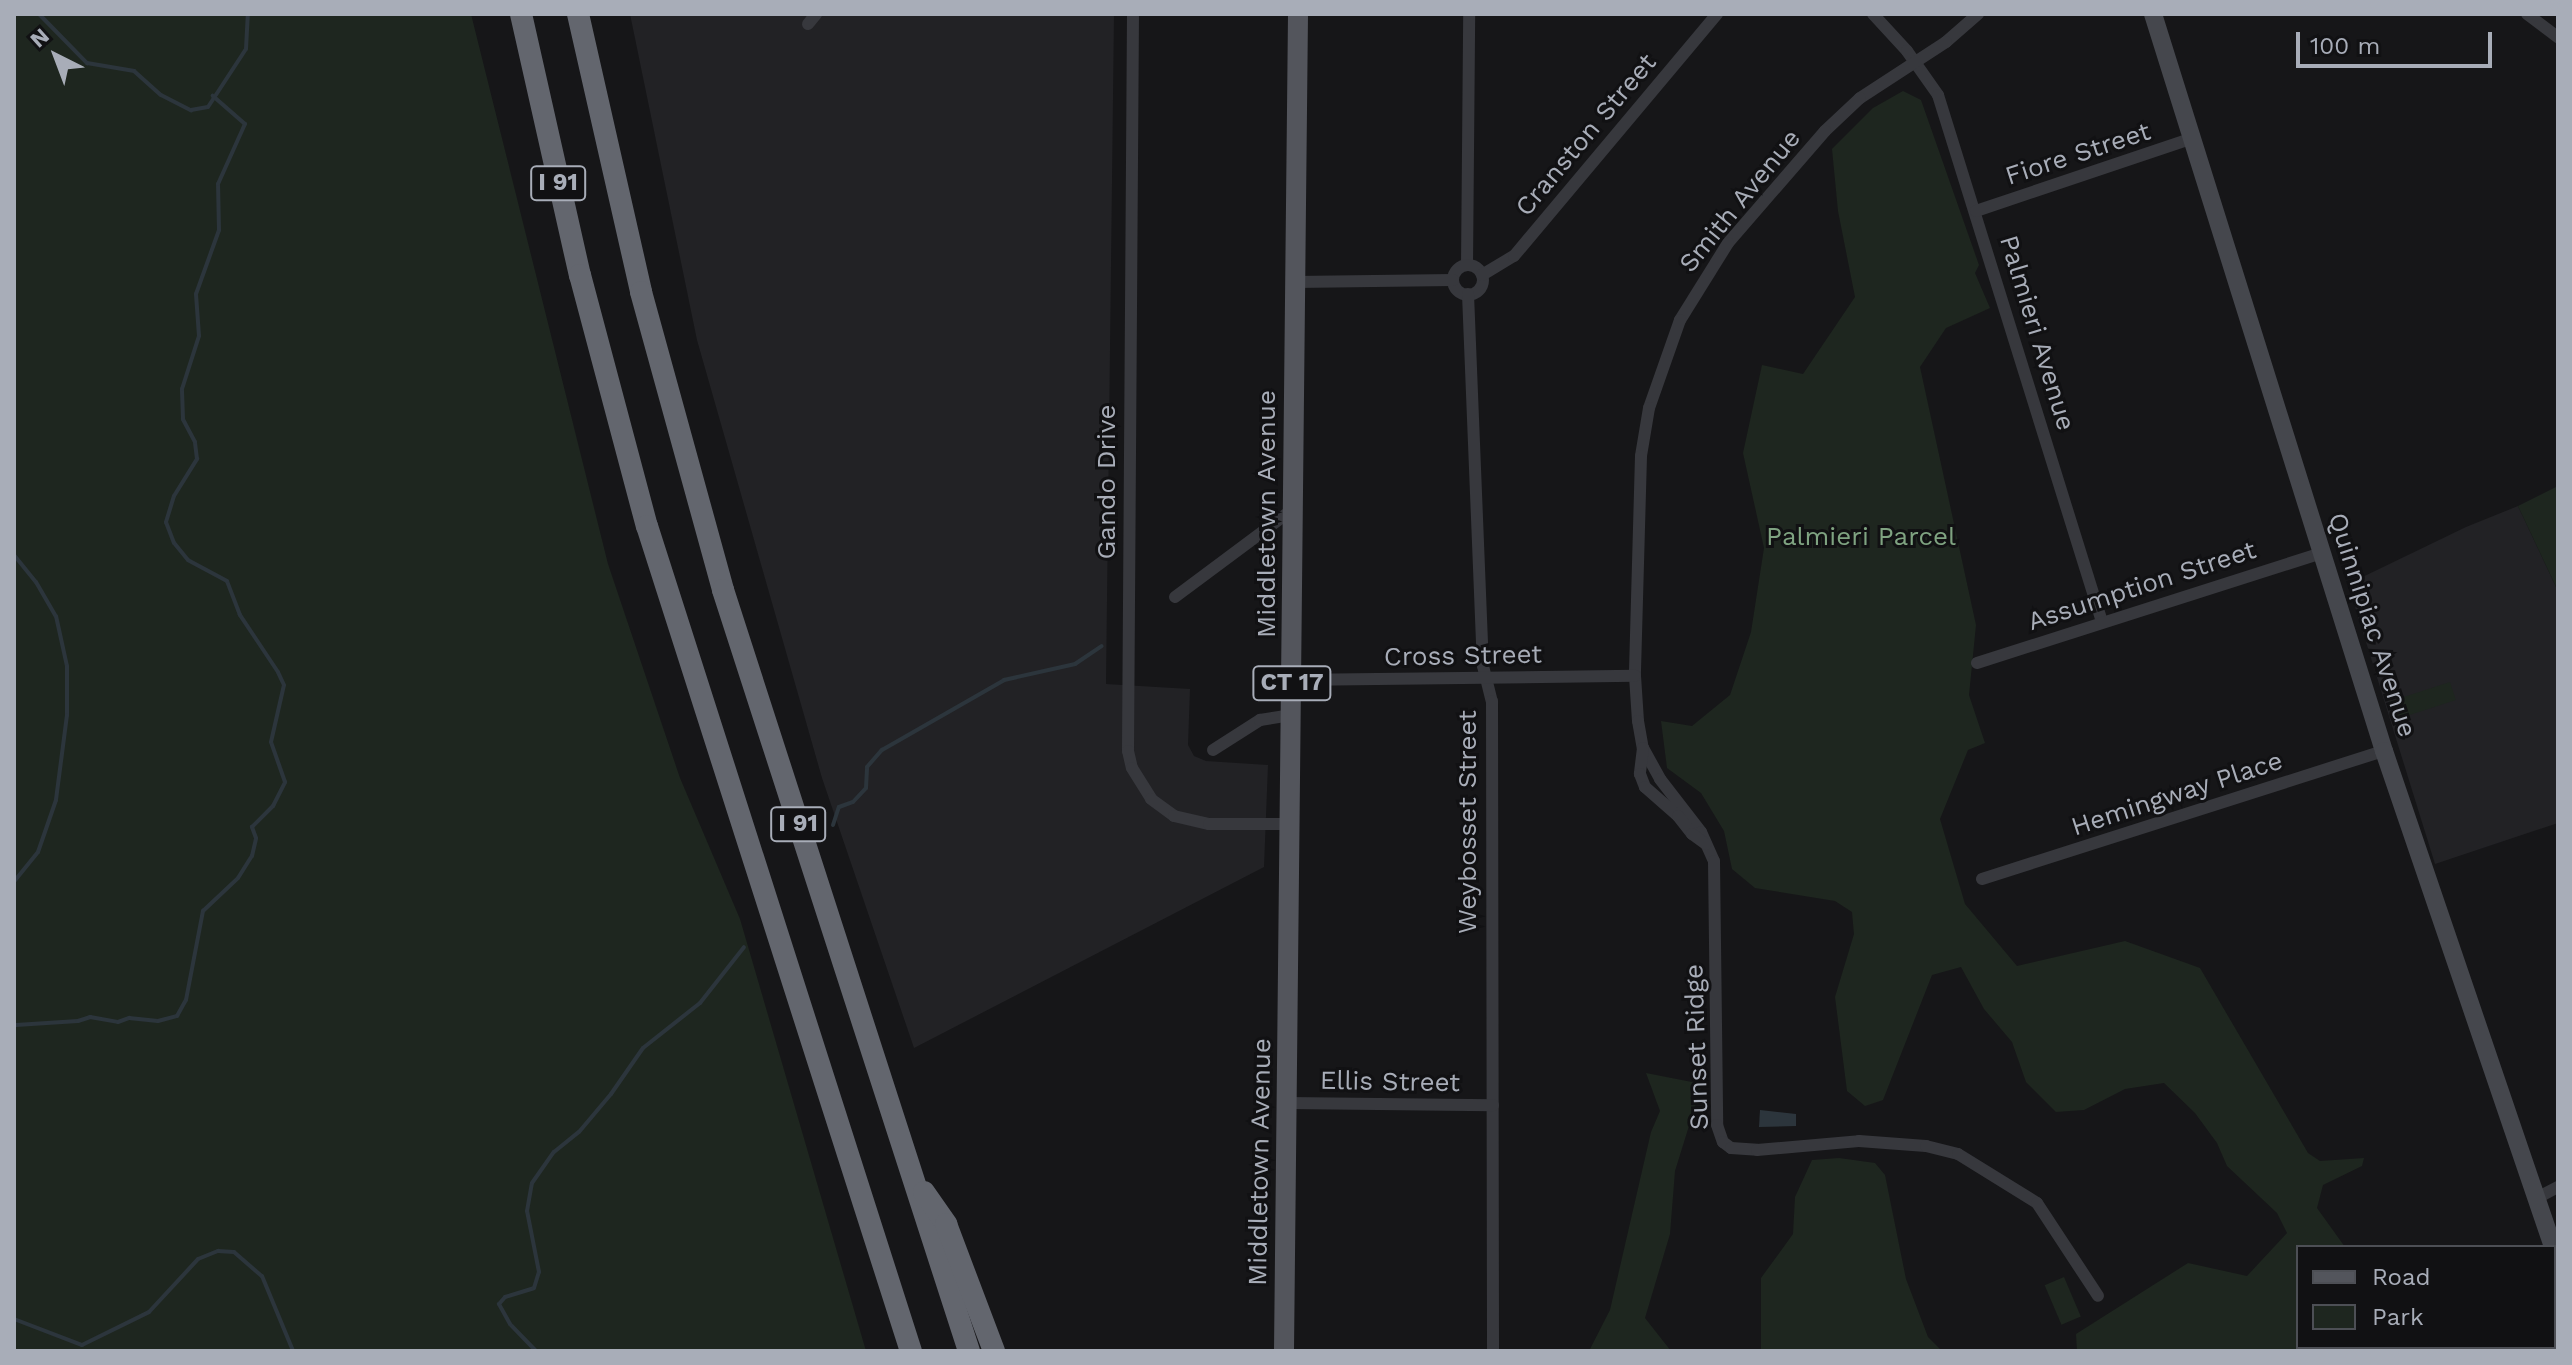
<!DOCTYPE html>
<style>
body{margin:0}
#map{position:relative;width:2572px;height:1365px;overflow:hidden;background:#161618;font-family:"Work Sans",sans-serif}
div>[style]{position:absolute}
.built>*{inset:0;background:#222225}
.green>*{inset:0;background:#1e261f;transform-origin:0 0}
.water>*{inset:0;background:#2c353c}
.stream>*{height:4px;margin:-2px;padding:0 2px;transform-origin:2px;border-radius:2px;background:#2c353c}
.minor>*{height:12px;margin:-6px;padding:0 6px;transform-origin:6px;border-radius:6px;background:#37383d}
.minor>.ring{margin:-6px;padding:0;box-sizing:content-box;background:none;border:12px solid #37383d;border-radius:50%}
.secondary>*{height:18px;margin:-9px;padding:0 9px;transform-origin:9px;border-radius:9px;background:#45474d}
.primary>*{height:20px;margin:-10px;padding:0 10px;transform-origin:10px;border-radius:10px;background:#53555c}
.motorway>*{height:22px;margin:-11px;padding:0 11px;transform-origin:11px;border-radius:11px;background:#63666e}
span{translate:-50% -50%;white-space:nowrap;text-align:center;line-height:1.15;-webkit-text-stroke:6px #111113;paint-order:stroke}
.shield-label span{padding:2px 6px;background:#111113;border:2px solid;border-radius:6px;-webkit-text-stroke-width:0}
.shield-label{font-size:24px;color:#a8adb8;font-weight:700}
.street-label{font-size:26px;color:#a8adb8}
.park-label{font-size:26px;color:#7fa381}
.frame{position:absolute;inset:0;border:16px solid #a8adb8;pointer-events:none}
.legend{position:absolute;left:2296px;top:1245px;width:260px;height:104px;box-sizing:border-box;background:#111113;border:2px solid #4d4f55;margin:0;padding:10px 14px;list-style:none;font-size:24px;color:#a8adb8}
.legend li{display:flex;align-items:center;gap:16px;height:40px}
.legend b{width:40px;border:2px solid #4d4f55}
.north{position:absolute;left:16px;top:16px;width:80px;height:80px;-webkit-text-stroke:6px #111113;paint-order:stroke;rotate:318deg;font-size:22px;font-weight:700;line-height:32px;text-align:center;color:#a8adb8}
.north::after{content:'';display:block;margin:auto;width:28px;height:36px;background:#a8adb8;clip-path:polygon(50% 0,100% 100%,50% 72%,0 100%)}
.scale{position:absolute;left:2296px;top:32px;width:196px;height:36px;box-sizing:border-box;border:4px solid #a8adb8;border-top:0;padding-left:10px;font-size:24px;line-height:28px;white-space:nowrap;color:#a8adb8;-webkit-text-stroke:6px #111113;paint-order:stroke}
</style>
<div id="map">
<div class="built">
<div style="clip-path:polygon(630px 14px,1114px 14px,1106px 684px,1190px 689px,1188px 745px,1194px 756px,1206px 761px,1268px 765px,1264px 867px,914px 1048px,822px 778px,697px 340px)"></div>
<div style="clip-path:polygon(2518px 506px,2558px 591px,2558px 823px,2435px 864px,2348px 584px,2466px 527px)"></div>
</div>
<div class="green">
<div style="clip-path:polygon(14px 14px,471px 14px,608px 564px,680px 778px,740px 919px,866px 1351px,14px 1351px)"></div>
<div style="clip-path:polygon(1903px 91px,1921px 100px,1979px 265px,1975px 273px,1990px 308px,1946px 328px,1920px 367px,1976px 625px,1969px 695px,1985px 743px,1968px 750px,1940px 819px,1965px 904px,2017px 966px,2125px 941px,2200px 968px,2308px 1153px,2320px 1161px,2364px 1158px,2362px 1166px,2323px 1185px,2317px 1208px,2345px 1247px,2298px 1247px,2298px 1347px,2446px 1347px,2448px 1351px,2077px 1351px,2076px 1334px,2188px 1263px,2247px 1276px,2287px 1233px,2277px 1213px,2227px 1166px,2217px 1143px,2195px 1113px,2164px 1083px,2125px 1089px,2084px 1110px,2056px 1112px,2026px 1082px,2012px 1042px,1984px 1009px,1961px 967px,1932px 975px,1883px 1100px,1865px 1106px,1847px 1091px,1835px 997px,1854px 934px,1852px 912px,1835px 901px,1755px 888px,1732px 869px,1724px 831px,1701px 793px,1667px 768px,1661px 721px,1692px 726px,1730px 695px,1751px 632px,1764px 548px,1743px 453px,1762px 365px,1803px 374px,1855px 297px,1838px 211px,1832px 149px,1873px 108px)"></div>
<div style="clip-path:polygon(2558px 486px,2558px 591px,2518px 506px)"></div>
<div style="left:2450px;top:682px;width:19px;height:64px;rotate:72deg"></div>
<div style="clip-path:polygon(1646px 1073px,1702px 1084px,1675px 1171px,1670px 1234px,1645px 1318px,1671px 1351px,1589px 1351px,1610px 1310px,1651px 1132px,1660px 1111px)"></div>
<div style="clip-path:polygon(1839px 1158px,1875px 1163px,1885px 1175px,1906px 1279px,1928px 1337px,1942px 1351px,1761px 1351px,1761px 1278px,1793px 1234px,1795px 1197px,1812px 1160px)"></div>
<div style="left:2064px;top:1277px;width:43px;height:21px;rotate:67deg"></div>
</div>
<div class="water">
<div style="clip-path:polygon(1760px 1110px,1796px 1114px,1796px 1126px,1759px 1127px)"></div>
</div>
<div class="stream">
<div style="left:39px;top:14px;width:69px;rotate:45.6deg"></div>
<div style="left:87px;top:63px;width:48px;rotate:9.7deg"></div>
<div style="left:134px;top:71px;width:36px;rotate:42deg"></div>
<div style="left:161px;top:95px;width:34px;rotate:27deg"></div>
<div style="left:191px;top:110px;width:17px;rotate:-10deg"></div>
<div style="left:208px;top:107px;width:69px;rotate:-56.8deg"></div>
<div style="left:246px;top:49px;width:35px;rotate:-87deg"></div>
<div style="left:14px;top:555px;width:35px;rotate:51deg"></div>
<div style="left:36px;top:582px;width:39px;rotate:60deg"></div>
<div style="left:56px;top:616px;width:51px;rotate:77.6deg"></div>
<div style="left:67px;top:666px;width:49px;rotate:90deg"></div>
<div style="left:67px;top:715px;width:86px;rotate:97.4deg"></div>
<div style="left:56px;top:800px;width:55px;rotate:109.1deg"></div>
<div style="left:38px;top:852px;width:38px;rotate:129deg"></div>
<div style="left:833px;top:825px;width:19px;rotate:-72deg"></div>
<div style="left:839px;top:807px;width:15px;rotate:-20deg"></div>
<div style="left:853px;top:802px;width:19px;rotate:-47deg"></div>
<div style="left:866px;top:788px;width:21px;rotate:-87deg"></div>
<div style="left:867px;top:767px;width:23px;rotate:-49deg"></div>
<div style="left:882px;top:750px;width:141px;rotate:-29.8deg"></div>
<div style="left:1004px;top:680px;width:73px;rotate:-12.7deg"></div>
<div style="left:1075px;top:664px;width:32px;rotate:-34deg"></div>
<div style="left:14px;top:1017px;width:13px;rotate:90deg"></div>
<div style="left:16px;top:1025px;width:62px;rotate:-3.7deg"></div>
<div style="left:78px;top:1021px;width:13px;rotate:-18deg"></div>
<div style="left:90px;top:1017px;width:28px;rotate:10deg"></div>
<div style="left:118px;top:1022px;width:12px;rotate:-20deg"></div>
<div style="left:129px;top:1018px;width:29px;rotate:6deg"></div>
<div style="left:158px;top:1021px;width:20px;rotate:-15deg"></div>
<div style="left:177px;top:1016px;width:18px;rotate:-61deg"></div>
<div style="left:186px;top:1000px;width:91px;rotate:-79.2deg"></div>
<div style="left:203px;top:911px;width:48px;rotate:-43.3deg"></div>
<div style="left:238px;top:878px;width:26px;rotate:-58deg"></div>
<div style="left:252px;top:856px;width:18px;rotate:-77deg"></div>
<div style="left:256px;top:838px;width:12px;rotate:-110deg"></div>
<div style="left:252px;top:827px;width:30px;rotate:-45deg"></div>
<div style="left:273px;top:806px;width:27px;rotate:-63deg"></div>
<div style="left:285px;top:782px;width:42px;rotate:-109.3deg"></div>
<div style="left:271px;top:742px;width:58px;rotate:-77.2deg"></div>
<div style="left:284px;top:685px;width:14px;rotate:-115deg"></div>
<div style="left:278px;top:672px;width:69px;rotate:-123.7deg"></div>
<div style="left:240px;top:615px;width:36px;rotate:-111deg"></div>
<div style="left:227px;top:581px;width:44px;rotate:-151.7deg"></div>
<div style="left:188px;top:560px;width:22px;rotate:-129deg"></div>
<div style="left:174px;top:543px;width:22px;rotate:-111deg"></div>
<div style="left:166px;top:522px;width:27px;rotate:-73deg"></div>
<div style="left:174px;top:496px;width:44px;rotate:-58.1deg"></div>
<div style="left:197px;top:459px;width:17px;rotate:-97deg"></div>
<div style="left:195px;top:442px;width:26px;rotate:-118deg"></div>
<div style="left:183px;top:419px;width:30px;rotate:-92deg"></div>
<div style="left:182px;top:389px;width:56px;rotate:-72.2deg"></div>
<div style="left:199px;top:336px;width:42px;rotate:-94.1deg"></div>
<div style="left:196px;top:294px;width:68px;rotate:-70.2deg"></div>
<div style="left:219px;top:230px;width:46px;rotate:-91.2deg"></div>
<div style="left:218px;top:184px;width:66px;rotate:-65.8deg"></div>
<div style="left:245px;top:124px;width:43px;rotate:-138.8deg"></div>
<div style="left:14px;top:1319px;width:73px;rotate:20.9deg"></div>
<div style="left:82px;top:1345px;width:75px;rotate:-26.2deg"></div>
<div style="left:149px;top:1312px;width:72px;rotate:-47.2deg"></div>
<div style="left:198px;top:1259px;width:22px;rotate:-22deg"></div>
<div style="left:218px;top:1251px;width:16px;rotate:4deg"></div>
<div style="left:234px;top:1252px;width:37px;rotate:41deg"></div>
<div style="left:262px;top:1276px;width:81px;rotate:67.5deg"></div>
<div style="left:536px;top:1351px;width:37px;rotate:-134deg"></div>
<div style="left:510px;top:1324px;width:23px;rotate:-119deg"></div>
<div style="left:499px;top:1304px;width:9px;rotate:-49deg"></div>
<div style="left:505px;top:1297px;width:30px;rotate:-17deg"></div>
<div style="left:534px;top:1288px;width:17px;rotate:-73deg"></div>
<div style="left:539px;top:1272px;width:62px;rotate:-101.1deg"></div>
<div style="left:527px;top:1211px;width:28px;rotate:-80deg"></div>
<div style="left:532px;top:1183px;width:38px;rotate:-55deg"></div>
<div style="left:554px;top:1152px;width:32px;rotate:-39deg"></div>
<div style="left:579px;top:1132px;width:50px;rotate:-49.9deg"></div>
<div style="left:611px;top:1094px;width:56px;rotate:-55.2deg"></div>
<div style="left:643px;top:1048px;width:73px;rotate:-38.3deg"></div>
<div style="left:700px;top:1003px;width:71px;rotate:-51.8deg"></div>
</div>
<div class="minor">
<div style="left:1133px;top:14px;width:737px;rotate:90.39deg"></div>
<div style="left:1128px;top:751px;width:17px;rotate:77deg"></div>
<div style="left:1132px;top:768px;width:36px;rotate:58deg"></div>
<div style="left:1151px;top:799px;width:29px;rotate:36deg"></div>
<div style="left:1174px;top:816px;width:36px;rotate:13deg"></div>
<div style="left:1209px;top:824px;width:81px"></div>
<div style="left:1873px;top:14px;width:50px;rotate:47.4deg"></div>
<div style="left:1907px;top:51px;width:54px;rotate:54.8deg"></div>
<div style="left:1938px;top:95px;width:552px;rotate:72.71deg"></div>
<div style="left:1978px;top:14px;width:43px;rotate:138.8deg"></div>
<div style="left:1946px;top:42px;width:103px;rotate:146.9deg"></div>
<div style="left:1860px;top:98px;width:48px;rotate:136.7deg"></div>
<div style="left:1825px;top:131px;width:148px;rotate:130.9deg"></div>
<div style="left:1728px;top:243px;width:91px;rotate:121.9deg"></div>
<div style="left:1680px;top:320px;width:93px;rotate:109.4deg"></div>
<div style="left:1649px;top:408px;width:49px;rotate:99.5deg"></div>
<div style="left:1641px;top:456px;width:220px;rotate:91.6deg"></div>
<div style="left:1635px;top:676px;width:45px;rotate:86.2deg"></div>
<div style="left:1638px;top:721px;width:27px;rotate:80deg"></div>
<div style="left:1643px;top:748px;width:35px;rotate:61deg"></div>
<div style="left:1660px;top:779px;width:67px;rotate:52.3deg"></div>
<div style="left:1701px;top:832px;width:32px;rotate:66deg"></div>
<div style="left:1714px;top:861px;width:264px;rotate:89.3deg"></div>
<div style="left:1717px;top:1125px;width:18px;rotate:71deg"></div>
<div style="left:1723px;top:1142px;width:10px;rotate:37deg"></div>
<div style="left:1731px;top:1148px;width:26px;rotate:4deg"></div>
<div style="left:1757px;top:1150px;width:102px;rotate:-5deg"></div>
<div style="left:1859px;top:1141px;width:67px;rotate:4.3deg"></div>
<div style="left:1926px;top:1146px;width:33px;rotate:14deg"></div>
<div style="left:1958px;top:1154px;width:93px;rotate:31.8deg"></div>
<div style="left:2037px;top:1203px;width:111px;rotate:56.7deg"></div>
<div style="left:2527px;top:14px;width:39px;rotate:37deg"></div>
<div style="left:808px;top:24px;width:13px;rotate:-51deg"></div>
<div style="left:1976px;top:211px;width:229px;rotate:-18.6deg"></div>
<div style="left:1467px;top:265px;width:251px;rotate:-89.5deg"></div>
<div class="ring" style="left:1453px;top:265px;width:18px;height:18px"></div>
<div style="left:1482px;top:275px;width:37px;rotate:-31deg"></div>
<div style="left:1514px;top:256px;width:316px;rotate:-50deg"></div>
<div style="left:1295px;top:282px;width:158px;rotate:-0.7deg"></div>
<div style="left:1468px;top:294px;width:372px;rotate:87.7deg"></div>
<div style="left:1483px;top:666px;width:36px;rotate:76deg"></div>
<div style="left:1492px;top:701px;width:650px;rotate:89.91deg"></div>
<div style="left:1175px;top:597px;width:147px;rotate:-36.7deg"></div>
<div style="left:1977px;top:663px;width:361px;rotate:-17.7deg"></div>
<div style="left:1292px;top:680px;width:343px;rotate:-0.7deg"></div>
<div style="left:1643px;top:748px;width:26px;rotate:97deg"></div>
<div style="left:1640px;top:774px;width:14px;rotate:69deg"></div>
<div style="left:1645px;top:787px;width:44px;rotate:41.3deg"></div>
<div style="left:1678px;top:816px;width:23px;rotate:52deg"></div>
<div style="left:1692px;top:834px;width:17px;rotate:36deg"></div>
<div style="left:1213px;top:750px;width:56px;rotate:-32.6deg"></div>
<div style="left:1260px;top:720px;width:31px;rotate:-9deg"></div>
<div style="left:1982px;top:879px;width:422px;rotate:-17.7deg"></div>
<div style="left:1287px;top:1103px;width:206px;rotate:0.6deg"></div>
<div style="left:2537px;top:1198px;width:24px;rotate:-28deg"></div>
</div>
<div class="secondary">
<div style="left:2153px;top:14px;width:772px;rotate:72.6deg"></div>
<div style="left:2384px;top:751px;width:524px;rotate:71.18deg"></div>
</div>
<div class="primary">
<div style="left:1284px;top:1351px;width:1337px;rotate:-89.4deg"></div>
</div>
<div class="motorway">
<div style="left:521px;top:14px;width:268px;rotate:77.3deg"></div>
<div style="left:580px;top:275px;width:260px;rotate:75.1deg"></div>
<div style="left:647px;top:526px;width:866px;rotate:72.26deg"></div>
<div style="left:578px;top:14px;width:285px;rotate:77.2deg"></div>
<div style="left:641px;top:292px;width:309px;rotate:74.6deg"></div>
<div style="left:723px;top:590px;width:800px;rotate:72.09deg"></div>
<div style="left:924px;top:1192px;width:39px;rotate:55deg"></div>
<div style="left:946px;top:1224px;width:136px;rotate:69.3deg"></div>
</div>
<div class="shield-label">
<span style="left:558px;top:183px">I 91</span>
<span style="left:1292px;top:683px">CT 17</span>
<span style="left:798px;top:824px">I 91</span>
</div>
<div class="street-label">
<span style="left:1586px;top:135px;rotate:-50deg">Cranston Street</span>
<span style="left:2078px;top:154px;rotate:-18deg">Fiore Street</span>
<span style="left:1740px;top:201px;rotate:-51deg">Smith Avenue</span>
<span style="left:2037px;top:333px;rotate:73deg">Palmieri Avenue</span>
<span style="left:1107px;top:482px;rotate:-90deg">Gando Drive</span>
<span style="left:1267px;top:514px;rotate:-90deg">Middletown Avenue</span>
<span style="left:2142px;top:586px;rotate:-18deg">Assumption Street</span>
<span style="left:2372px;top:625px;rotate:72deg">Quinnipiac Avenue</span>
<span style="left:1463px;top:656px;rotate:-1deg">Cross Street</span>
<span style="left:2177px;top:794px;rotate:-18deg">Hemingway Place</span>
<span style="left:1468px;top:822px;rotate:-90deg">Weybosset Street</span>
<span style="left:1697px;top:1047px;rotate:-92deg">Sunset Ridge</span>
<span style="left:1390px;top:1082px;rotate:1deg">Ellis Street</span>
<span style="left:1260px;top:1162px;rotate:-89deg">Middletown Avenue</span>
</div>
<div class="park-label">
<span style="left:1861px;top:537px">Palmieri Parcel</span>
</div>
<div class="frame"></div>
<ul class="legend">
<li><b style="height:10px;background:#53555c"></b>Road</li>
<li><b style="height:22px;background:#1e261f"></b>Park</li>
</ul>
<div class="north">N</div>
<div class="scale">100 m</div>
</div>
